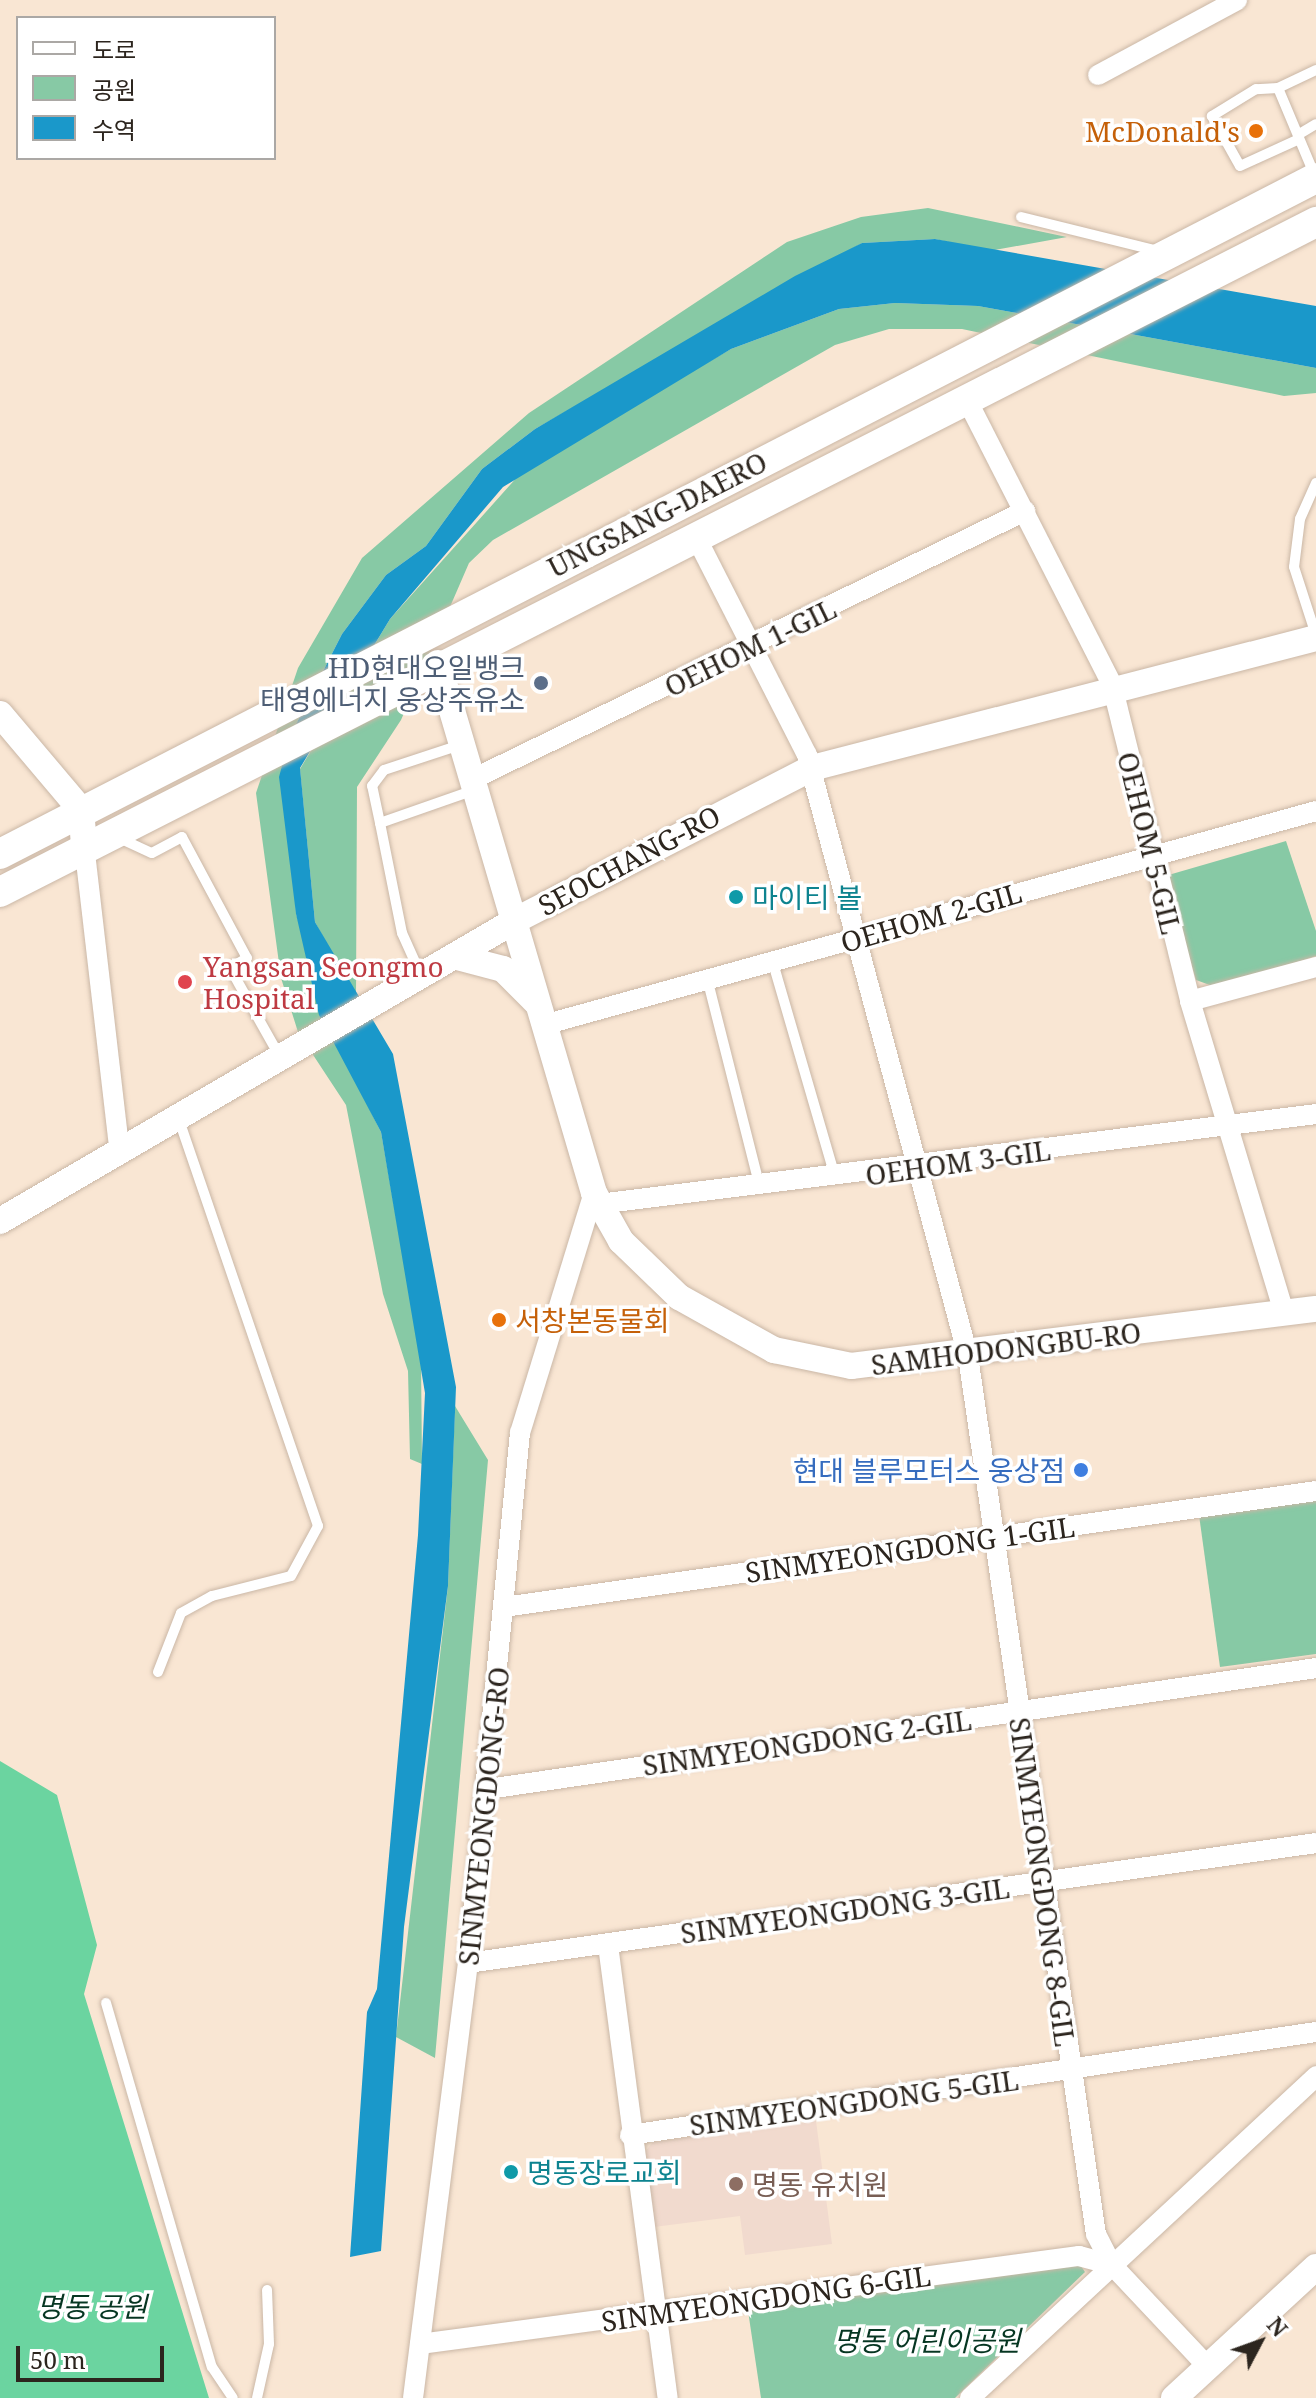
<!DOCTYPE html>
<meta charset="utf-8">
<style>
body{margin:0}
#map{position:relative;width:1316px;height:2398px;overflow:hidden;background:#f9e6d3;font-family:"Noto Serif","Noto Sans KR",serif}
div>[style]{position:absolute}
.education>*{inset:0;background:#f1dace}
.green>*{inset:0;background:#87c9a5}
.forest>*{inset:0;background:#6bd4a0}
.water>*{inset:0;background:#1a98ca}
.roads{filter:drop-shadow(0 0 2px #cab7a6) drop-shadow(0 0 2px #cab7a6)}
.service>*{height:10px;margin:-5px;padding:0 5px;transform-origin:5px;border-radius:5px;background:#fff}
.minor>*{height:20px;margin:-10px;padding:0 10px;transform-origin:10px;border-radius:10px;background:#fff}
.tertiary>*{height:26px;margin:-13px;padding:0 13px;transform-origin:13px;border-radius:13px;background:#fff}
.secondary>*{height:30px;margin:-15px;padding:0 15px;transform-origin:15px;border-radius:15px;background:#fff}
.dots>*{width:22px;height:22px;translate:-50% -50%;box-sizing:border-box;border:4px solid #fff;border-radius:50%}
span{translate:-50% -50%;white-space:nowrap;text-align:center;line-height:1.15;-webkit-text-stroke:7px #fff;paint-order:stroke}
.food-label{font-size:28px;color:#c56008}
.right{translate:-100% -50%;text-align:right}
.left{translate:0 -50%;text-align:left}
.street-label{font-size:28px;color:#2c251e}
.service-label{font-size:28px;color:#4e5e75}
.culture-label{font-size:28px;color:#0d838f}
.health-label{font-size:28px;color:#be3a42}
.shop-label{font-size:28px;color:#366cbe}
.education-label{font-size:28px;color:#785e54}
.park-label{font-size:28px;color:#063622;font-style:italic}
.legend{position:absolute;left:16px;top:16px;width:260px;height:144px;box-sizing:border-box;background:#fff;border:2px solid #aba8a5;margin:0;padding:10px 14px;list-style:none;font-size:24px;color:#2c251e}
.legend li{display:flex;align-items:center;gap:16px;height:40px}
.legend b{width:40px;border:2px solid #aba8a5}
.north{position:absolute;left:1220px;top:2302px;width:80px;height:80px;-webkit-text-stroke:6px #fff;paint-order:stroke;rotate:49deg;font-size:22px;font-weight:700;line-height:32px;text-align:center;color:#2c251e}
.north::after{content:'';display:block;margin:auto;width:28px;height:36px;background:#2c251e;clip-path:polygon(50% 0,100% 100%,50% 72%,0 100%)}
.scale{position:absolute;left:16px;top:2346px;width:148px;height:36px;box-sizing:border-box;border:4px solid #2c251e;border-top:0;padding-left:10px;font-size:24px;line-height:28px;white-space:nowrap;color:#2c251e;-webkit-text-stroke:6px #fff;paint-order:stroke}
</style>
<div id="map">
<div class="education">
<div style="clip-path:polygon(816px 2121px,832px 2244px,745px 2255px,740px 2216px,654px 2227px,644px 2153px,653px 2142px)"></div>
</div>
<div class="green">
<div style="clip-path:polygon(928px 208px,1067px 237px,989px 251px,935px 239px,862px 243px,535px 429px,482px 469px,426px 546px,386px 575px,342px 634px,290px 736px,296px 914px,343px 1057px,381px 1132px,421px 1359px,422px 1464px,410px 1459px,408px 1371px,383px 1294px,346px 1105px,298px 1032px,281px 978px,256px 793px,298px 668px,362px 558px,529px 413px,787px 242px,861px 217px)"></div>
<div style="clip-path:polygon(895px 303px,978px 306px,1316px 368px,1316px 393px,1284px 396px,962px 329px,889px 329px,835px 345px,493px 540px,469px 563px,401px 720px,357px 787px,356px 997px,315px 922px,300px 769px,390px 619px,528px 465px,731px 349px,839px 309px)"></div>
<div style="clip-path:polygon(1286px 841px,1316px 931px,1316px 956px,1218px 988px,1196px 980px,1165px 876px)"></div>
<div style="clip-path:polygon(455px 1406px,488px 1460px,435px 2058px,396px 2037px,448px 1586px)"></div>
<div style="clip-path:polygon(1316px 1499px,1316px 1654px,1220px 1667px,1199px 1515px)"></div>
<div style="clip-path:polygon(1077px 2260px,1085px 2272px,955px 2398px,761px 2398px,747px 2304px)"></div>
</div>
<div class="forest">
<div style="clip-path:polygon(0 1761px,57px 1795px,97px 1945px,84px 1994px,209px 2398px,0 2398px)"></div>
</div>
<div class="water">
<div style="clip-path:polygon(935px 239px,1316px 306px,1316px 368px,978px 306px,895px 303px,839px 309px,731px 349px,503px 487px,390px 619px,300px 768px,315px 922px,393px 1054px,456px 1387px,448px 1586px,404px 1927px,381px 2251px,350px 2257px,367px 2012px,377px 1989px,418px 1535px,425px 1393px,381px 1132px,319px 1015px,296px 914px,279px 777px,290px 736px,342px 634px,386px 575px,426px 546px,482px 469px,535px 429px,795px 276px,862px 243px)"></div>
</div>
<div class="roads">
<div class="service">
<div style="left:1278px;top:88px;width:22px;rotate:177deg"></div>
<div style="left:1256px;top:89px;width:52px;rotate:148.5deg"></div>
<div style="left:1212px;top:116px;width:57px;rotate:60.8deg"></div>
<div style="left:1240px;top:166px;width:63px;rotate:-24.5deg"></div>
<div style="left:1301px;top:133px;width:17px;rotate:-31deg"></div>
<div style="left:1315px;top:176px;width:95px;rotate:-112.8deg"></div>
<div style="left:1278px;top:88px;width:42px;rotate:-25.3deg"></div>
<div style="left:1021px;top:217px;width:141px;rotate:13.9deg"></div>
<div style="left:1316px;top:483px;width:39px;rotate:114deg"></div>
<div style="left:1300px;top:519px;width:48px;rotate:97.1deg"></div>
<div style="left:1294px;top:567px;width:71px;rotate:72.1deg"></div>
<div style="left:380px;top:823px;width:38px;rotate:-102deg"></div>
<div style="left:372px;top:786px;width:20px;rotate:-53deg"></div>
<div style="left:384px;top:770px;width:80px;rotate:-18.2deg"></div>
<div style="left:117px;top:837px;width:38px;rotate:25deg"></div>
<div style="left:152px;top:853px;width:34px;rotate:-28deg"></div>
<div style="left:182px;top:837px;width:137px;rotate:61.8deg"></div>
<div style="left:247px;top:958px;width:20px;rotate:150deg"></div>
<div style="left:230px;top:968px;width:102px;rotate:60.7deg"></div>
<div style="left:773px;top:963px;width:223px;rotate:73.8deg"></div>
<div style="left:420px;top:973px;width:44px;rotate:-114.2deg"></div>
<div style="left:402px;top:933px;width:112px;rotate:-101.3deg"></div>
<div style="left:380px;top:823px;width:100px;rotate:-19.3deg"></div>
<div style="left:708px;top:982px;width:211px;rotate:75.8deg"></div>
<div style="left:158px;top:1672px;width:63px;rotate:-68.7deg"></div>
<div style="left:181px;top:1613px;width:35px;rotate:-29deg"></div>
<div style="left:212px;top:1596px;width:81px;rotate:-14.2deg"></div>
<div style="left:291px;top:1576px;width:57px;rotate:-61.6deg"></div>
<div style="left:318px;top:1526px;width:430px;rotate:-108.9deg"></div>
<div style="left:106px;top:2003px;width:379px;rotate:73.8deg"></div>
<div style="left:212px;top:2367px;width:37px;rotate:56deg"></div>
<div style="left:257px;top:2398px;width:55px;rotate:-77.5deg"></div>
<div style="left:269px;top:2344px;width:54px;rotate:-92.1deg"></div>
</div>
<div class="minor">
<div style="left:1098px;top:75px;width:158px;rotate:-28.3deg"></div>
<div style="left:967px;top:400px;width:320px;rotate:63deg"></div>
<div style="left:1112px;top:685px;width:325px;rotate:76.1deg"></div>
<div style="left:1190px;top:1001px;width:326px;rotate:73.2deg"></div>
<div style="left:696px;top:537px;width:245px;rotate:63deg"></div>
<div style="left:807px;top:755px;width:622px;rotate:75deg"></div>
<div style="left:968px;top:1356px;width:887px;rotate:81.71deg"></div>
<div style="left:1096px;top:2234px;width:35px;rotate:63deg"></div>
<div style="left:1112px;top:2265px;width:140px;rotate:46.7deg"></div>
<div style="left:473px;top:779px;width:614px;rotate:-25.9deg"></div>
<div style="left:84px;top:844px;width:312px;rotate:83.4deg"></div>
<div style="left:1190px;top:1001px;width:131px;rotate:-15.1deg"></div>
<div style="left:547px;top:1024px;width:798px;rotate:-15.48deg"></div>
<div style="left:599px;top:1204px;width:723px;rotate:-7.15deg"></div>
<div style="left:504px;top:1607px;width:820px;rotate:-8.13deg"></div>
<div style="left:488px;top:1789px;width:837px;rotate:-8.31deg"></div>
<div style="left:608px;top:1945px;width:457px;rotate:82.5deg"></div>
<div style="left:468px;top:1963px;width:856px;rotate:-8.05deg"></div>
<div style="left:630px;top:2135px;width:694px;rotate:-8.54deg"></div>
<div style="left:420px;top:2344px;width:665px;rotate:-7.61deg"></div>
<div style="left:1079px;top:2256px;width:34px;rotate:15deg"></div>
<div style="left:413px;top:2398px;width:438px;rotate:-82.8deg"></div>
<div style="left:468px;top:1963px;width:533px;rotate:-84.4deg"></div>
<div style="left:520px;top:1433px;width:251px;rotate:-72.9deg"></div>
<div style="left:970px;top:2398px;width:473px;rotate:-42.9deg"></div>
</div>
<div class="tertiary">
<div style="left:438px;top:663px;width:552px;rotate:73.6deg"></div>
<div style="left:594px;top:1193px;width:55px;rotate:60.6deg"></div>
<div style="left:621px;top:1241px;width:81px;rotate:44deg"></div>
<div style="left:679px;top:1297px;width:109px;rotate:29.2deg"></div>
<div style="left:774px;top:1350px;width:79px;rotate:11.7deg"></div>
<div style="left:851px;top:1366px;width:468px;rotate:-7deg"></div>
<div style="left:0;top:714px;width:126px;rotate:49.8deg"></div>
<div style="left:81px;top:810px;width:34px;rotate:85deg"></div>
<div style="left:457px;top:957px;width:48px;rotate:14.6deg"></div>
<div style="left:503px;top:969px;width:48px;rotate:45deg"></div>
<div style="left:0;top:1221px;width:597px;rotate:-30.26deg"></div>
<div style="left:516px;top:920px;width:333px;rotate:-27.2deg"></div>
<div style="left:812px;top:768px;width:520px;rotate:-14.46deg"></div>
<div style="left:1174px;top:2398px;width:193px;rotate:-42.7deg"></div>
</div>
<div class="secondary">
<div style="left:0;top:854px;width:1479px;rotate:-27.19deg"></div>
<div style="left:0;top:892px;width:1477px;rotate:-26.98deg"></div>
</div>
</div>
<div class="dots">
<div style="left:1256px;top:131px;background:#e8710a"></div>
<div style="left:541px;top:683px;background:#5c6f8a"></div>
<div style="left:736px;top:897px;background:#0f9aa8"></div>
<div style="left:185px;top:982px;background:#e0444e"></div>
<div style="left:499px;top:1320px;background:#e8710a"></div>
<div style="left:1081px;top:1470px;background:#3f7fe0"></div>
<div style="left:511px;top:2172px;background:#0f9aa8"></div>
<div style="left:736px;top:2184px;background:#8d6e63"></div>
</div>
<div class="food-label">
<span class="right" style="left:1240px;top:131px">McDonald's</span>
<span class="left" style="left:515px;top:1320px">서창본동물회</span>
</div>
<div class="street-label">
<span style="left:657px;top:514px;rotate:-27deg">UNGSANG-DAERO</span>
<span style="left:750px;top:647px;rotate:-26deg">OEHOM 1-GIL</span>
<span style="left:1150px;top:843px;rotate:76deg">OEHOM 5-GIL</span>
<span style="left:629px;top:860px;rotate:-28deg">SEOCHANG-RO</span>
<span style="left:931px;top:917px;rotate:-16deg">OEHOM 2-GIL</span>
<span style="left:958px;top:1162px;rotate:-8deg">OEHOM 3-GIL</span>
<span style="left:1006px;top:1348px;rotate:-7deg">SAMHODONGBU-RO</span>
<span style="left:910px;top:1549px;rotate:-8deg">SINMYEONGDONG 1-GIL</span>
<span style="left:807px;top:1742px;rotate:-8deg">SINMYEONGDONG 2-GIL</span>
<span style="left:483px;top:1816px;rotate:-84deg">SINMYEONGDONG-RO</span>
<span style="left:1043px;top:1882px;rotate:82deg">SINMYEONGDONG 8-GIL</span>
<span style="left:845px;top:1910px;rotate:-8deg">SINMYEONGDONG 3-GIL</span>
<span style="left:854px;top:2102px;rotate:-8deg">SINMYEONGDONG 5-GIL</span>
<span style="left:766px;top:2298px;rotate:-8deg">SINMYEONGDONG 6-GIL</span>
</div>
<div class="service-label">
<span class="right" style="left:525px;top:683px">HD현대오일뱅크<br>태영에너지 웅상주유소</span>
</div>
<div class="culture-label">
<span class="left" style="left:752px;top:897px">마이티 볼</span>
<span class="left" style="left:527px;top:2172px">명동장로교회</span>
</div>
<div class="health-label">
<span class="left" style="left:203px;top:982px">Yangsan Seongmo<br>Hospital</span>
</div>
<div class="shop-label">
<span class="right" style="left:1065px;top:1470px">현대 블루모터스 웅상점</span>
</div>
<div class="education-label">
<span class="left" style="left:752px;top:2184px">명동 유치원</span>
</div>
<div class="park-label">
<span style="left:92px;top:2306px">명동 공원</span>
<span style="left:927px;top:2340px">명동 어린이공원</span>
</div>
<ul class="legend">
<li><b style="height:10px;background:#fff"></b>도로</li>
<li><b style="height:22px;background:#87c9a5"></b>공원</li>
<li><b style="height:22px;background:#1a98ca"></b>수역</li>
</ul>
<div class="north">N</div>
<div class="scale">50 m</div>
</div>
